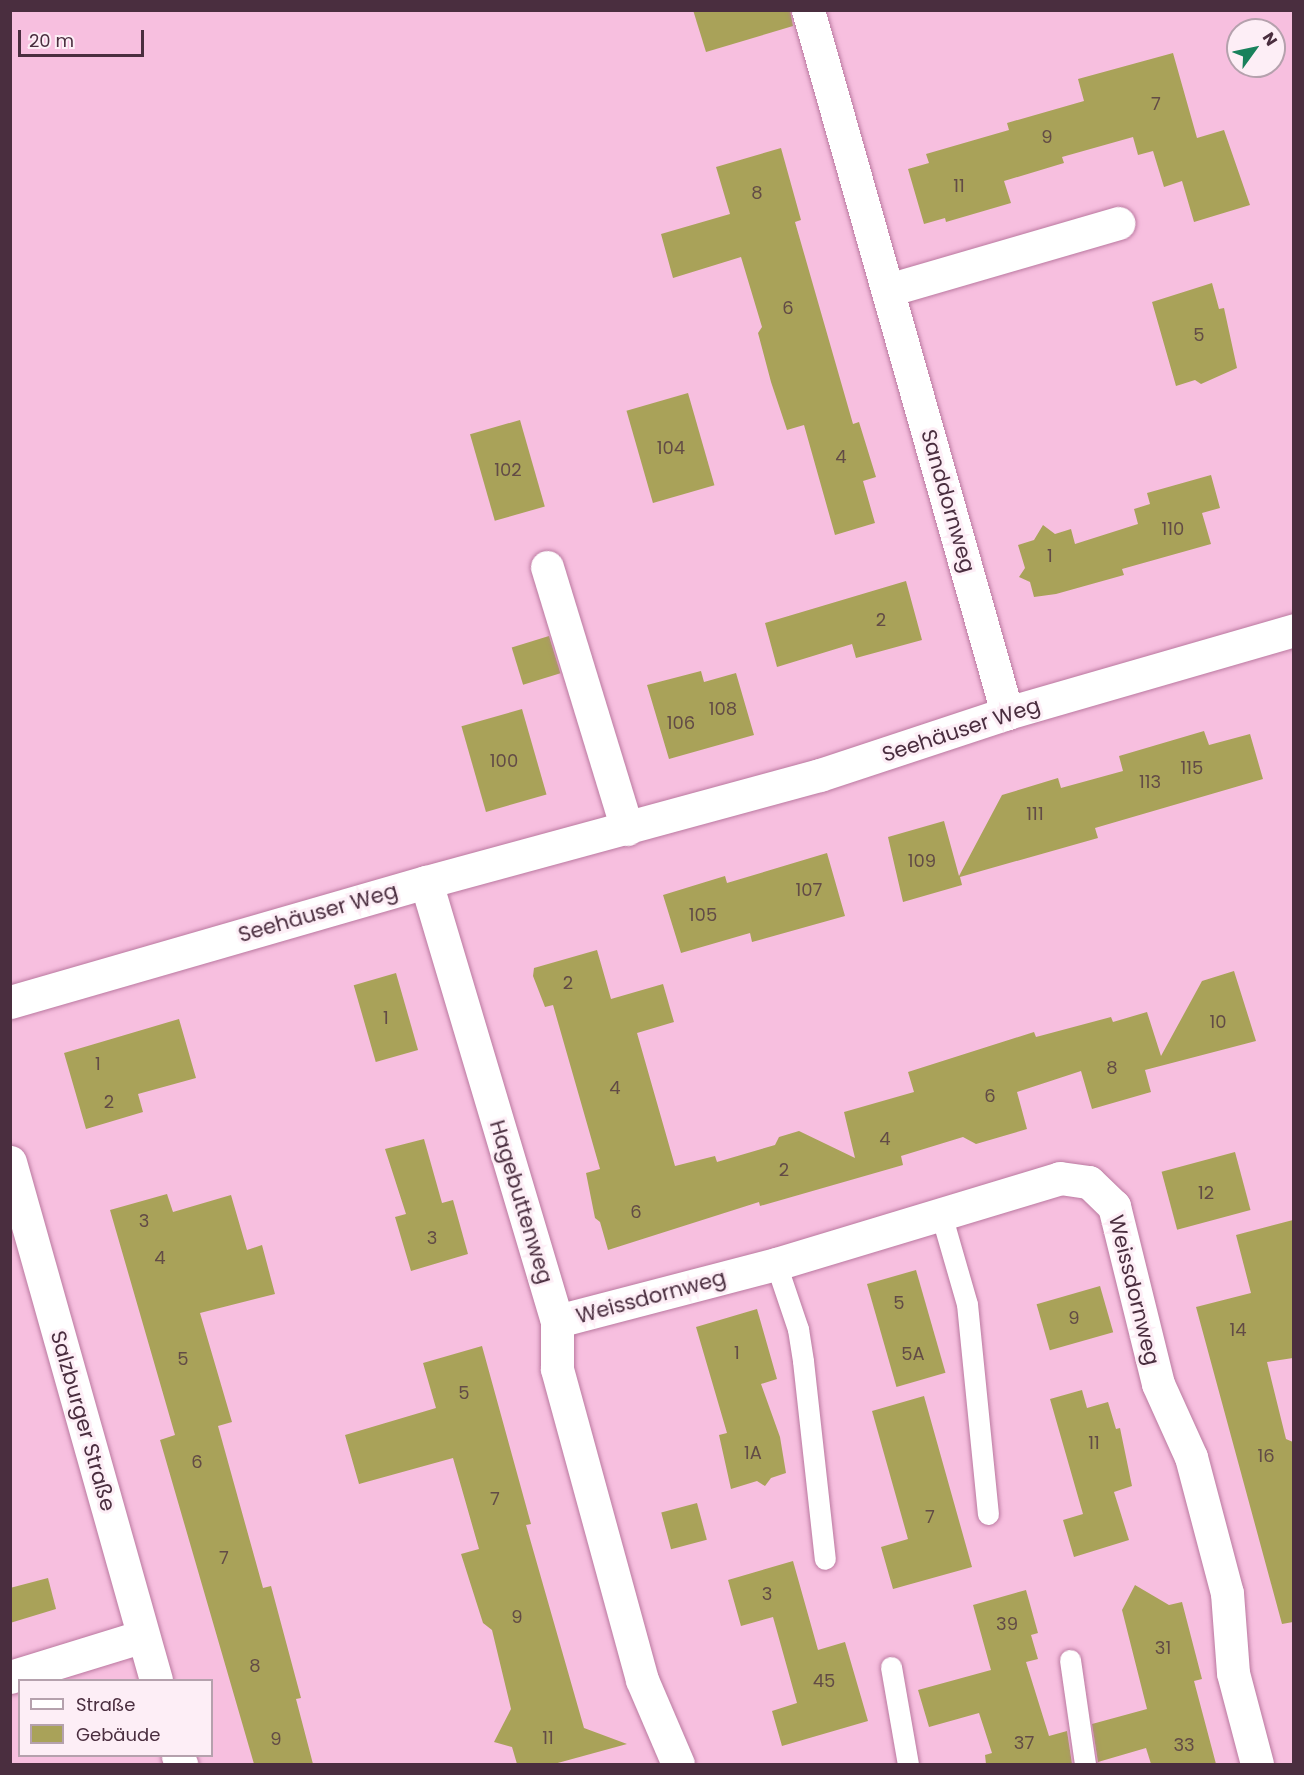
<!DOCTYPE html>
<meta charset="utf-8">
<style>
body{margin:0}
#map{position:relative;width:1304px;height:1775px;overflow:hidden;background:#f7bfdf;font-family:Poppins,sans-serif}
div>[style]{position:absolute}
.building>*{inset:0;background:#a9a259;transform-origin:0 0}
.roads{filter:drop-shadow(0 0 2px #ba79a0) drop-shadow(0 0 2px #ba79a0)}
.service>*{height:21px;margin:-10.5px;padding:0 10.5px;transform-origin:10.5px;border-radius:10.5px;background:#fff}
.minor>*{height:33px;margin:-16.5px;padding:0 16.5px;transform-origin:16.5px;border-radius:16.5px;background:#fff}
span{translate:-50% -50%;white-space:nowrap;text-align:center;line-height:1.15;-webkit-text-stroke:6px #fdeef6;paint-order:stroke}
.number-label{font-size:18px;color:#624b46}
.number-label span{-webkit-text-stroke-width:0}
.street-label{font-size:21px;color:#4a2e3f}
.frame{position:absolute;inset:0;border:12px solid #4a2e3f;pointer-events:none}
.legend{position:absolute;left:18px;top:1679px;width:195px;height:78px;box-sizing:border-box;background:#fdeef6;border:2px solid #b5a1ad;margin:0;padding:8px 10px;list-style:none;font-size:18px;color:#4a2e3f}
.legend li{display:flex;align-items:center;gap:12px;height:30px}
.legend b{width:30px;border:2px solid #b5a1ad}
.north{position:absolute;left:1226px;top:18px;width:60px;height:60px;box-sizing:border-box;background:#fdeef6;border:2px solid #b5a1ad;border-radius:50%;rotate:57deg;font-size:16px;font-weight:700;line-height:24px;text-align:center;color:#4a2e3f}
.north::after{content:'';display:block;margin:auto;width:21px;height:27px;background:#19815c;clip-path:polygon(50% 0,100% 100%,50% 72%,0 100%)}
.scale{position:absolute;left:18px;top:30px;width:126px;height:27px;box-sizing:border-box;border:3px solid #4a2e3f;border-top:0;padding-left:8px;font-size:18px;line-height:21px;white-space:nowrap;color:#4a2e3f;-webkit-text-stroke:4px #fdeef6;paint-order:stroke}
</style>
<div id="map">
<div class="building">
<div style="clip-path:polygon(693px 10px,790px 10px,793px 26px,706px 52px)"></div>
<div style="clip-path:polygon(1173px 53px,1197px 138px,1224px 130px,1250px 205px,1194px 222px,1182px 181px,1164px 187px,1153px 151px,1138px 155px,1133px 137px,1062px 157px,1064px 163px,1004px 181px,1011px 203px,946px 222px,945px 218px,924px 224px,908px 169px,929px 163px,926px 154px,1009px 130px,1007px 123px,1084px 101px,1078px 79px)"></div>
<div style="clip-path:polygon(781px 148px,801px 220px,795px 222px,853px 424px,859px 422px,876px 477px,863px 481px,875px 523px,835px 535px,804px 425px,787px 430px,771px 382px,758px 333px,762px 327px,741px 257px,673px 278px,661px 234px,730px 214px,716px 167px)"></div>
<div style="clip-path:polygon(1212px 283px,1219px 309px,1224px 308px,1237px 368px,1201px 384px,1195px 380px,1176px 386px,1152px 302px)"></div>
<div style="left:688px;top:393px;width:96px;height:64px;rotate:74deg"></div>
<div style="left:520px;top:420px;width:90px;height:52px;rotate:74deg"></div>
<div style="clip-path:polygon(1211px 475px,1220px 508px,1202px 513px,1211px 544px,1122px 569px,1124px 575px,1056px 594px,1034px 597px,1030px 582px,1019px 577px,1025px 568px,1018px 545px,1034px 540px,1043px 525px,1055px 534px,1071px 529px,1075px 544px,1138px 524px,1134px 509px,1150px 504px,1147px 493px)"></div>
<div style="clip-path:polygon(906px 581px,922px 640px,856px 658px,852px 644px,777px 667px,765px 623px)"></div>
<div style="left:549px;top:636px;width:39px;height:39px;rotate:73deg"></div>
<div style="clip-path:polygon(701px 671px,704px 682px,736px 673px,754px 735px,669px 759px,647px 685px)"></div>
<div style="left:522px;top:709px;width:89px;height:63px;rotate:74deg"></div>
<div style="clip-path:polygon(1204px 731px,1209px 745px,1250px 734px,1263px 779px,1095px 828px,1098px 838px,960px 877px,962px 885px,903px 902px,888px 837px,944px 821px,959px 876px,1002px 795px,1058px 778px,1061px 788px,1123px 771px,1119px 756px)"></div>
<div style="clip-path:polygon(827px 853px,845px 916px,752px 942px,750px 933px,681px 953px,663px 895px,725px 876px,727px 883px)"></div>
<div style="clip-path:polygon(597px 950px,611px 999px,663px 984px,674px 1022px,637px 1033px,675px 1166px,715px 1156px,717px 1162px,775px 1145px,779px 1137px,799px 1131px,855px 1158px,844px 1112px,914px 1092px,908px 1072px,1034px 1032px,1036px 1037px,1111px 1017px,1113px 1022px,1147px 1012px,1161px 1056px,1202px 981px,1234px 971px,1256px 1041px,1145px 1070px,1151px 1092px,1092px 1109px,1081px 1071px,1017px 1092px,1027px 1129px,976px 1144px,963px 1137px,901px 1156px,903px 1165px,760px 1206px,759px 1202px,608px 1250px,600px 1222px,595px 1218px,586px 1173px,600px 1169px,553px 1005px,545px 1007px,533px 976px,534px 968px)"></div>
<div style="left:396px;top:973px;width:80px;height:44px;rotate:74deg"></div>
<div style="clip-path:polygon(179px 1019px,196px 1078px,138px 1094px,143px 1112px,86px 1129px,64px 1053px)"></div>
<div style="clip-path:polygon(424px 1139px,442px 1203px,453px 1200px,468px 1254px,411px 1271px,395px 1217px,406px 1214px,385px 1149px)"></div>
<div style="left:1235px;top:1152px;width:60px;height:76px;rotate:75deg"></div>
<div style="clip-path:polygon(167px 1194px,173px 1212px,231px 1195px,247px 1250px,262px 1245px,275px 1294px,200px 1313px,232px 1422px,218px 1426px,263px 1588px,271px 1586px,301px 1698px,296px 1699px,313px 1764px,254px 1764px,160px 1440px,175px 1435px,110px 1210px)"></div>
<div style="clip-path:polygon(1293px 1220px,1293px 1358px,1267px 1362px,1286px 1439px,1293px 1442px,1293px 1622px,1282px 1624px,1196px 1307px,1251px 1293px,1236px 1235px)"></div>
<div style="left:916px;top:1270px;width:107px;height:51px;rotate:74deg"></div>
<div style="left:1100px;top:1286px;width:48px;height:66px;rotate:74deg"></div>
<div style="clip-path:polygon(757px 1309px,777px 1379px,761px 1384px,780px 1437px,786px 1473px,771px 1478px,765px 1486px,757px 1481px,731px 1489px,719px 1435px,727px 1433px,696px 1327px)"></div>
<div style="clip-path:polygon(482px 1346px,531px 1524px,526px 1525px,584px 1728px,627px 1744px,554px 1764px,517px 1764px,512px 1747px,494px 1742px,511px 1709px,492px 1630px,483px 1623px,461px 1554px,479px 1549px,453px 1458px,359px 1484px,345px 1435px,436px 1408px,423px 1363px)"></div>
<div style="clip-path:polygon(1082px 1390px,1087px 1408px,1108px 1402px,1116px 1429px,1120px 1428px,1132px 1486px,1114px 1492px,1129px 1540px,1074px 1557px,1063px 1520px,1083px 1514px,1050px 1399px)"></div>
<div style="clip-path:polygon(924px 1396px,972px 1567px,893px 1589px,881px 1547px,908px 1539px,872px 1411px)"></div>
<div style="left:697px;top:1503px;width:38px;height:37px;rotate:75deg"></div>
<div style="clip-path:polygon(793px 1561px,818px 1650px,845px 1642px,868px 1721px,782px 1746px,772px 1711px,797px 1703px,773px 1617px,741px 1626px,728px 1580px)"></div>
<div style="clip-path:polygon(48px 1578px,56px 1609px,10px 1623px,10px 1588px)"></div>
<div style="clip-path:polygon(1135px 1585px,1169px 1605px,1182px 1602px,1202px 1679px,1194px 1681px,1216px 1764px,1151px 1764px,1146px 1748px,1098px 1762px,1092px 1724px,1147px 1709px,1122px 1610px)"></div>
<div style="clip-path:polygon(1026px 1590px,1038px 1633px,1031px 1635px,1038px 1659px,1026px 1662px,1049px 1736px,1067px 1731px,1072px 1764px,986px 1764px,985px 1755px,992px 1753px,979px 1713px,929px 1727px,918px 1690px,991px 1670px,973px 1605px)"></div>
</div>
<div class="roads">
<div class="service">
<div style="left:941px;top:1214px;width:94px;rotate:73.9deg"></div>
<div style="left:967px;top:1304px;width:211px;rotate:84.3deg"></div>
<div style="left:776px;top:1264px;width:69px;rotate:71.3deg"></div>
<div style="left:798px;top:1329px;width:32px;rotate:81deg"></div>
<div style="left:803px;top:1361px;width:199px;rotate:83.7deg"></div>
<div style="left:1070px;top:1660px;width:105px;rotate:81.8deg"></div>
<div style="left:891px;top:1667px;width:98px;rotate:80.1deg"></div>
</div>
<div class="minor">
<div style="left:808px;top:10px;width:731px;rotate:74.19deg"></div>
<div style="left:888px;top:290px;width:240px;rotate:-16.2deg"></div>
<div style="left:547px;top:567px;width:274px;rotate:73deg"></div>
<div style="left:426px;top:882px;width:458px;rotate:73.4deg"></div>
<div style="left:557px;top:1321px;width:48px;rotate:90deg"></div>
<div style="left:557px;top:1369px;width:322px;rotate:74.7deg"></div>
<div style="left:642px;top:1680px;width:91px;rotate:66.8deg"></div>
<div style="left:10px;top:1002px;width:433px;rotate:-16.1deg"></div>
<div style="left:426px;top:882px;width:408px;rotate:-15.2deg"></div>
<div style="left:820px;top:775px;width:197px;rotate:-18.3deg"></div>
<div style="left:1007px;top:713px;width:299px;rotate:-16.1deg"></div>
<div style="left:10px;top:1162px;width:538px;rotate:74.26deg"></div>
<div style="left:557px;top:1321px;width:226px;rotate:-14.6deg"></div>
<div style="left:776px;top:1264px;width:297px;rotate:-16.8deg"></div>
<div style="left:1060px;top:1178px;width:29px;rotate:8deg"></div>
<div style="left:1089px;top:1182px;width:35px;rotate:44deg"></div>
<div style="left:1114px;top:1206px;width:183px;rotate:76.1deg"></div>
<div style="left:1158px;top:1384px;width:80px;rotate:65.7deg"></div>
<div style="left:1191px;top:1457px;width:141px;rotate:75.2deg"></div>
<div style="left:1227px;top:1593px;width:80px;rotate:85.7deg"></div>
<div style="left:1233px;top:1673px;width:94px;rotate:75.2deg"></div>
<div style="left:10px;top:1677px;width:139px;rotate:-17.1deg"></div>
<div style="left:178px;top:1756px;width:9px;rotate:69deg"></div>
</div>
</div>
<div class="number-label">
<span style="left:1156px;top:104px">7</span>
<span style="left:1047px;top:137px">9</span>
<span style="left:959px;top:186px">11</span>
<span style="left:757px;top:193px">8</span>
<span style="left:788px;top:308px">6</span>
<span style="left:1199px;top:335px">5</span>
<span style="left:671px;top:448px">104</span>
<span style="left:841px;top:457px">4</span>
<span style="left:508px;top:470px">102</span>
<span style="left:1173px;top:529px">110</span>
<span style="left:1050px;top:556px">1</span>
<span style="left:881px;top:620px">2</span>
<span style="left:723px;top:709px">108</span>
<span style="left:681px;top:723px">106</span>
<span style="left:504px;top:761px">100</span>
<span style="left:1192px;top:768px">115</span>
<span style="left:1150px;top:782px">113</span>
<span style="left:1035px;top:814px">111</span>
<span style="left:922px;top:861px">109</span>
<span style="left:809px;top:890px">107</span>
<span style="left:703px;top:915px">105</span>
<span style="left:568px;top:983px">2</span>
<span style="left:386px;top:1018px">1</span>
<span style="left:1218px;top:1022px">10</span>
<span style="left:98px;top:1064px">1</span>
<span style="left:1112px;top:1068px">8</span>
<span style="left:615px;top:1088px">4</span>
<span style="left:990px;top:1096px">6</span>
<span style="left:109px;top:1102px">2</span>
<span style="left:885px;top:1139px">4</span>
<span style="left:784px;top:1170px">2</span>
<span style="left:1206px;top:1193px">12</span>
<span style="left:636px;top:1212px">6</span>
<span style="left:144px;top:1221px">3</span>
<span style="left:432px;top:1238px">3</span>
<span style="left:160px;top:1258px">4</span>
<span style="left:899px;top:1303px">5</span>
<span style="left:1074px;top:1318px">9</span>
<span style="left:1238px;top:1330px">14</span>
<span style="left:737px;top:1353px">1</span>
<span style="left:913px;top:1354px">5A</span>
<span style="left:183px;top:1359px">5</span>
<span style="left:464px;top:1393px">5</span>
<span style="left:1094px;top:1443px">11</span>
<span style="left:753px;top:1453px">1A</span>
<span style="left:1266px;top:1456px">16</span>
<span style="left:197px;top:1462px">6</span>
<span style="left:495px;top:1499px">7</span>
<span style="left:930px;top:1517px">7</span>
<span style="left:224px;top:1558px">7</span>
<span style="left:767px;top:1594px">3</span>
<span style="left:517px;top:1617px">9</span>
<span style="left:1007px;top:1624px">39</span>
<span style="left:1163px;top:1648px">31</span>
<span style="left:255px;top:1666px">8</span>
<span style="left:824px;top:1681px">45</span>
<span style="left:548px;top:1738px">11</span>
<span style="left:276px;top:1739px">9</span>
<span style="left:1024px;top:1743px">37</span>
<span style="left:1184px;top:1745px">33</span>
</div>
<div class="street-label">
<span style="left:948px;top:501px;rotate:74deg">Sanddornweg</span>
<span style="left:961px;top:730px;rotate:-18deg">Seehäuser Weg</span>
<span style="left:318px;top:913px;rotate:-16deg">Seehäuser Weg</span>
<span style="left:521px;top:1202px;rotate:73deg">Hagebuttenweg</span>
<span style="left:1134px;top:1290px;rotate:76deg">Weissdornweg</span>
<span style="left:651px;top:1297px;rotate:-15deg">Weissdornweg</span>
<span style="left:83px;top:1421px;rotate:74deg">Salzburger Straße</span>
</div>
<div class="frame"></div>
<ul class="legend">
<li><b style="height:8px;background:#fff"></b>Straße</li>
<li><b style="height:16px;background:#a9a259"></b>Gebäude</li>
</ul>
<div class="north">N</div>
<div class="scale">20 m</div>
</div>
